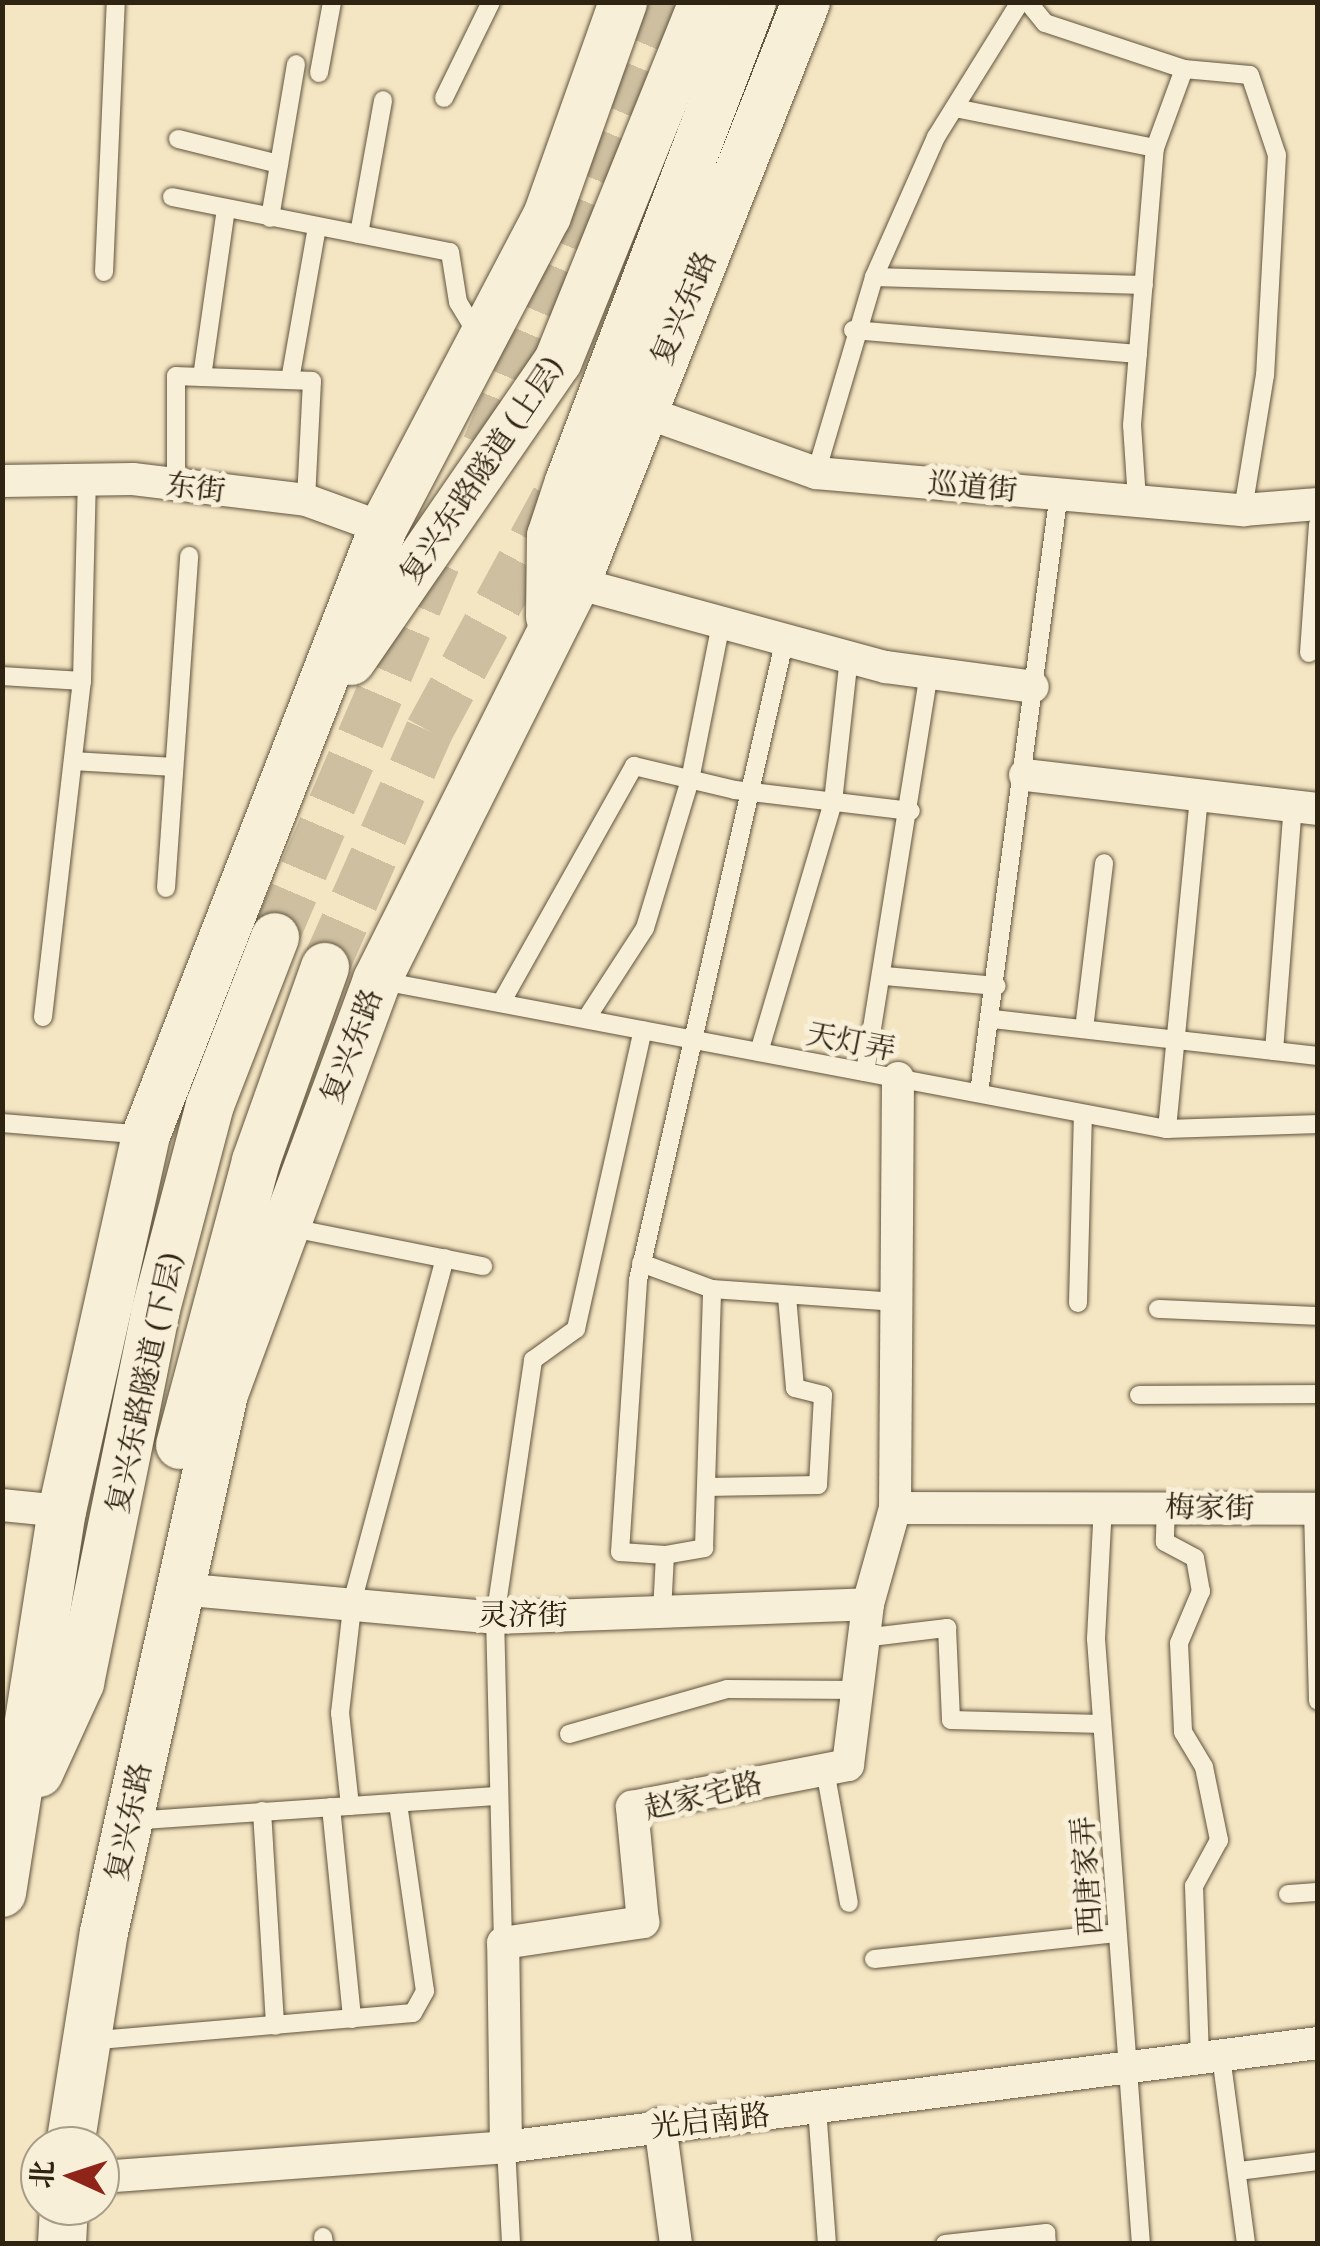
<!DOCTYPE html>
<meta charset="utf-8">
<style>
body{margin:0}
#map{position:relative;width:1320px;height:2246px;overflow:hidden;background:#f5e6c3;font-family:"Gentium Book Plus","Noto Serif SC",serif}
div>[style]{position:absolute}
.secondary-tunnel>*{height:48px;margin-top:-24px;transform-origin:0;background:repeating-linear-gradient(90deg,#cdbfa0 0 48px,transparent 0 72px)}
.roads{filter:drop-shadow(0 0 2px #60543e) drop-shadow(0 0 2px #60543e)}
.lane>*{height:18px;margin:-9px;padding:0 9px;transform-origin:9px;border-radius:9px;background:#f8efd8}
.street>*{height:32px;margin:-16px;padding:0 16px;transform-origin:16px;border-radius:16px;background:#f8efd8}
.secondary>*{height:48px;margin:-24px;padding:0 24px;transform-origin:24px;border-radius:24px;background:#f8efd8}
span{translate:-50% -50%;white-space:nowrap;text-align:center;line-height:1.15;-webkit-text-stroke:10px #f8efd8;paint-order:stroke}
.street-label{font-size:30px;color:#2f2312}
.frame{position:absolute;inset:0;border:5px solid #2f2312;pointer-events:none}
.north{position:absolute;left:20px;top:2126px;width:100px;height:100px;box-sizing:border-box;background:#f8efd8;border:2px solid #a89d89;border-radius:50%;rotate:273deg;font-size:28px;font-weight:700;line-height:40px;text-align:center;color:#2f2312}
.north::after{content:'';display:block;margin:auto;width:35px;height:45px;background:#8f2418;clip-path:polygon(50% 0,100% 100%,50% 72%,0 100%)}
</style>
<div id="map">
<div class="secondary-tunnel">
<div style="left:486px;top:446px;width:482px;rotate:-67.1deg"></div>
<div style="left:275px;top:937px;width:422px;rotate:-66.7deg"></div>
<div style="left:325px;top:967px;width:258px;rotate:-66.2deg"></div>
<div style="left:429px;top:731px;width:268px;rotate:-61.5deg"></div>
</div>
<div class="roads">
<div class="lane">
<div style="left:1028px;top:2px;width:27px;rotate:51deg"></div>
<div style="left:1045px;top:23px;width:146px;rotate:18.3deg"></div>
<div style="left:1184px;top:69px;width:66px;rotate:5.2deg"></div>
<div style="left:1250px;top:75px;width:84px;rotate:71.4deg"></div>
<div style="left:1277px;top:155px;width:220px;rotate:93.1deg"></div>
<div style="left:1265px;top:375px;width:137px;rotate:99.3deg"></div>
<div style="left:319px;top:73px;width:72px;rotate:-79.6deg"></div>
<div style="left:444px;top:98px;width:107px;rotate:-63.9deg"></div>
<div style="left:955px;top:108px;width:204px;rotate:11.3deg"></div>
<div style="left:178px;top:139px;width:104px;rotate:13.9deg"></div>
<div style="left:172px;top:197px;width:283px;rotate:11.2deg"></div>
<div style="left:450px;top:252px;width:51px;rotate:80.9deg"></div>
<div style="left:458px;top:302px;width:41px;rotate:59deg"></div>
<div style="left:270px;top:218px;width:156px;rotate:-80.4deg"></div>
<div style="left:359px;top:234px;width:136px;rotate:-79.8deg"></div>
<div style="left:104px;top:272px;width:270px;rotate:-87.5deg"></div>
<div style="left:874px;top:277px;width:270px;rotate:1.7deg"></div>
<div style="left:853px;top:330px;width:286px;rotate:4.8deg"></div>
<div style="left:202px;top:377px;width:170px;rotate:-81.9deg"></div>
<div style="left:290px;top:380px;width:155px;rotate:-80deg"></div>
<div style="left:816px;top:473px;width:204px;rotate:-73.5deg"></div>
<div style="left:874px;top:277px;width:153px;rotate:-66.1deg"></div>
<div style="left:936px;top:137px;width:159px;rotate:-58.1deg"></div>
<div style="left:176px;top:484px;width:108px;rotate:-90deg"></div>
<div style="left:176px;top:376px;width:136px;rotate:2.1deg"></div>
<div style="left:312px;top:381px;width:119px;rotate:92.9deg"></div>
<div style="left:1137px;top:500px;width:75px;rotate:-93.8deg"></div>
<div style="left:1132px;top:425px;width:278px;rotate:-85.3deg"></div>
<div style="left:1155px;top:148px;width:84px;rotate:-69.8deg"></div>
<div style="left:1309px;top:653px;width:129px;rotate:-86deg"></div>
<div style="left:2px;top:676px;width:80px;rotate:3.6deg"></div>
<div style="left:73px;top:761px;width:101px;rotate:3.4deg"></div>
<div style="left:166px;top:888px;width:333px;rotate:-86deg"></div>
<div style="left:885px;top:976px;width:112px;rotate:5.1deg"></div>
<div style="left:382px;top:981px;width:799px;rotate:10.68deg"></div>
<div style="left:1167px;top:1129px;width:151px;rotate:-1.9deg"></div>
<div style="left:501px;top:1003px;width:272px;rotate:-60.7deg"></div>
<div style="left:634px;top:766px;width:104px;rotate:13.4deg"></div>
<div style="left:735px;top:790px;width:177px;rotate:6.8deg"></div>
<div style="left:43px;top:1017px;width:338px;rotate:-83.4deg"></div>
<div style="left:82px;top:681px;width:201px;rotate:-88.6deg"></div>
<div style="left:586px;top:1019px;width:108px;rotate:-57deg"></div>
<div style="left:645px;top:928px;width:155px;rotate:-73.1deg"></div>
<div style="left:690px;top:780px;width:155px;rotate:-78.8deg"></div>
<div style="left:993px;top:1019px;width:327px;rotate:6.5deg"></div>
<div style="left:1084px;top:1029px;width:167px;rotate:-83.1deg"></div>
<div style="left:1274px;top:1051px;width:246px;rotate:-85.6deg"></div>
<div style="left:759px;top:1052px;width:261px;rotate:-73.5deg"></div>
<div style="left:833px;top:802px;width:145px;rotate:-83.7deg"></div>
<div style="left:865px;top:1072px;width:404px;rotate:-80.9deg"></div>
<div style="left:979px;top:1093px;width:605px;rotate:-82.41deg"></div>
<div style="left:2px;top:1123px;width:144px;rotate:4.8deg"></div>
<div style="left:1167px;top:1129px;width:336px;rotate:-84.5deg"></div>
<div style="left:287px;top:1227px;width:200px;rotate:11.3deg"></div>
<div style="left:641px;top:1263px;width:76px;rotate:20.1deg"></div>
<div style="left:712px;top:1289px;width:185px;rotate:4deg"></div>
<div style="left:1078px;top:1303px;width:189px;rotate:-88.5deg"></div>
<div style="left:1158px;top:1309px;width:160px;rotate:2.5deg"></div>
<div style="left:1139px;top:1395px;width:179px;rotate:-0.3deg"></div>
<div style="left:706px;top:1487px;width:112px;rotate:-1deg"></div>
<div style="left:818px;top:1485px;width:90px;rotate:-86.8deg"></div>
<div style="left:823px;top:1395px;width:29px;rotate:-166deg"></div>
<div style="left:795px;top:1388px;width:92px;rotate:-95deg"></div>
<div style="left:1103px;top:1505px;width:134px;rotate:93deg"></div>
<div style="left:1096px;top:1639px;width:607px;rotate:85.75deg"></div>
<div style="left:1166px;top:1506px;width:36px;rotate:92deg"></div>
<div style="left:1165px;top:1542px;width:34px;rotate:28deg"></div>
<div style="left:1195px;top:1558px;width:34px;rotate:80deg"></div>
<div style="left:1201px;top:1591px;width:56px;rotate:112.9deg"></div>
<div style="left:1179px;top:1643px;width:89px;rotate:87.4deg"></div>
<div style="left:1183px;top:1732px;width:41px;rotate:59deg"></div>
<div style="left:1204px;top:1767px;width:75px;rotate:78.4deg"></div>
<div style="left:1219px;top:1840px;width:52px;rotate:118.5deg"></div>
<div style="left:1194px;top:1886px;width:173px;rotate:88deg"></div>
<div style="left:1313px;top:1509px;width:192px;rotate:88.5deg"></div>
<div style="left:665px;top:1555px;width:40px;rotate:-10deg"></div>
<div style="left:704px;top:1548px;width:259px;rotate:-88.2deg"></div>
<div style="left:662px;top:1612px;width:57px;rotate:-87deg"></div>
<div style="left:665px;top:1555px;width:45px;rotate:-176.2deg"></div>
<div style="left:620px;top:1552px;width:273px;rotate:-86.2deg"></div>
<div style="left:638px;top:1280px;width:654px;rotate:-77.09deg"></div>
<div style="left:863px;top:1638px;width:85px;rotate:-6.8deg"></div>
<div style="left:947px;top:1628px;width:92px;rotate:87.5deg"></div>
<div style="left:951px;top:1720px;width:151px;rotate:1.5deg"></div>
<div style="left:569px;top:1734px;width:164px;rotate:-15.9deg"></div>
<div style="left:727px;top:1689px;width:130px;rotate:0.4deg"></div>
<div style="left:825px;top:1770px;width:135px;rotate:79.8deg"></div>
<div style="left:350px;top:1806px;width:94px;rotate:-96.1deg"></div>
<div style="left:340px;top:1713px;width:115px;rotate:-83.5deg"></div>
<div style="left:353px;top:1599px;width:353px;rotate:-74.9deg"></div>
<div style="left:331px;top:1807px;width:213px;rotate:84.3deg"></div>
<div style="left:262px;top:1811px;width:215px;rotate:86.5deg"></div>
<div style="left:130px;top:1821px;width:365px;rotate:-3.9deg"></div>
<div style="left:1288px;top:1894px;width:30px;rotate:-4deg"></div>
<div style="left:503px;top:1943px;width:325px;rotate:-91.4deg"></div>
<div style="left:495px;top:1618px;width:261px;rotate:-81.6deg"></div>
<div style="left:533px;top:1360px;width:53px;rotate:-35.8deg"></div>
<div style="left:576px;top:1329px;width:306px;rotate:-77.4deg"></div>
<div style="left:874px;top:1959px;width:244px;rotate:-6.1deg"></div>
<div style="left:87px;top:2041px;width:327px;rotate:-4.9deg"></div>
<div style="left:413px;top:2013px;width:25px;rotate:-61deg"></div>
<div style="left:425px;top:1991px;width:190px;rotate:-98.2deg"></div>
<div style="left:1221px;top:2056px;width:190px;rotate:82.4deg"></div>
<div style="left:817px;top:2108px;width:136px;rotate:85.8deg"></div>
<div style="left:506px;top:2147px;width:97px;rotate:87deg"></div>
<div style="left:1239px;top:2171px;width:80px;rotate:-7.2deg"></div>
<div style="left:323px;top:2237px;width:7px;rotate:82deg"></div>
<div style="left:945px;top:2244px;width:102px;rotate:-6.2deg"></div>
<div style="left:1046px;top:2233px;width:11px;rotate:85deg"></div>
</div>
<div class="street">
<div style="left:639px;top:410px;width:188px;rotate:19.6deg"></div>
<div style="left:816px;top:473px;width:429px;rotate:5deg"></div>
<div style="left:1243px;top:510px;width:75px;rotate:-4.6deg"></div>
<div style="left:2px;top:481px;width:131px;rotate:-0.9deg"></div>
<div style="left:133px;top:479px;width:174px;rotate:6.9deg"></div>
<div style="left:306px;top:500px;width:82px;rotate:20deg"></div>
<div style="left:576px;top:583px;width:321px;rotate:15.2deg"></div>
<div style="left:886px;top:667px;width:148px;rotate:7.7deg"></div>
<div style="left:1025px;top:775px;width:295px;rotate:6.6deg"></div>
<div style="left:2px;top:1505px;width:60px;rotate:5.7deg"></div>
<div style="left:895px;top:1508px;width:423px;rotate:0.1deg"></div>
<div style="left:179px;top:1589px;width:317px;rotate:5.2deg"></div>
<div style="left:495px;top:1618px;width:373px;rotate:-2.1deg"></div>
<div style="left:660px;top:2124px;width:121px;rotate:82.4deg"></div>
<div style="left:506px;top:2147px;width:204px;rotate:-90.8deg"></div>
<div style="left:503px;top:1943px;width:142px;rotate:-8.5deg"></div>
<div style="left:643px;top:1922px;width:116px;rotate:-95.5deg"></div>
<div style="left:632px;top:1807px;width:220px;rotate:-11deg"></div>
<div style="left:848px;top:1765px;width:162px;rotate:-82.9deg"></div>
<div style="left:868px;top:1604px;width:100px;rotate:-74.3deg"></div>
<div style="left:895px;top:1508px;width:430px;rotate:-89.6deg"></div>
<div style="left:100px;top:2177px;width:407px;rotate:-4.2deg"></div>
<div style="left:506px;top:2147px;width:819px;rotate:-7.3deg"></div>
</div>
<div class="secondary">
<div style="left:550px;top:617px;width:81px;rotate:-89.3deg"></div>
<div style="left:551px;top:536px;width:57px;rotate:-71.6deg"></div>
<div style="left:569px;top:482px;width:514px;rotate:-69.13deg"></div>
<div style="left:351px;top:661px;width:364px;rotate:-55.4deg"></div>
<div style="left:558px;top:361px;width:387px;rotate:-68deg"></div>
<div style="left:180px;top:1445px;width:294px;rotate:-75deg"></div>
<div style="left:256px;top:1161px;width:206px;rotate:-70.4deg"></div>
<div style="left:39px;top:1773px;width:99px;rotate:-65.5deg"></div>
<div style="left:80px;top:1683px;width:378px;rotate:-78.5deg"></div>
<div style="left:155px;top:1313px;width:215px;rotate:-75.2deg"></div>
<div style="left:210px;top:1105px;width:180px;rotate:-68.8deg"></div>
<div style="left:2px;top:1893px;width:387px;rotate:-81.1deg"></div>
<div style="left:62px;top:1511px;width:385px;rotate:-77.4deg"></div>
<div style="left:146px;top:1135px;width:652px;rotate:-68.67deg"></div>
<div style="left:383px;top:528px;width:352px;rotate:-62.3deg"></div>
<div style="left:547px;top:216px;width:227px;rotate:-70.4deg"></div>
<div style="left:70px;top:2146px;width:217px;rotate:-81deg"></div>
<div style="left:104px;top:1932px;width:551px;rotate:-77.43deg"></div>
<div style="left:224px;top:1394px;width:441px;rotate:-69.7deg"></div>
<div style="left:377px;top:980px;width:444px;rotate:-63.4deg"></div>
<div style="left:576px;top:583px;width:625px;rotate:-68.4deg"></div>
<div style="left:62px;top:2244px;width:38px;rotate:-87deg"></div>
</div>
</div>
<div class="street-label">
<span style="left:683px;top:308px;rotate:-67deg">复兴东路</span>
<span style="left:481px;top:470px;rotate:-56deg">复兴东路隧道 (上层)</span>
<span style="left:973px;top:486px;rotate:5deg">巡道街</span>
<span style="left:196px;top:487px;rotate:7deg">东街</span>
<span style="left:851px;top:1041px;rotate:11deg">天灯弄</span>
<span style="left:351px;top:1046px;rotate:-69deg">复兴东路</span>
<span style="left:144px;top:1383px;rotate:-78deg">复兴东路隧道 (下层)</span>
<span style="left:1210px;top:1507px;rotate:1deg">梅家街</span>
<span style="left:523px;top:1614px">灵济街</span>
<span style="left:703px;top:1795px;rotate:-13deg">赵家宅路</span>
<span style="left:128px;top:1822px;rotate:-78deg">复兴东路</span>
<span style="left:1086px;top:1876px;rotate:-94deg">西唐家弄</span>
<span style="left:710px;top:2120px;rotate:-6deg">光启南路</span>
</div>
<div class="frame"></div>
<div class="north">北</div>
</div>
